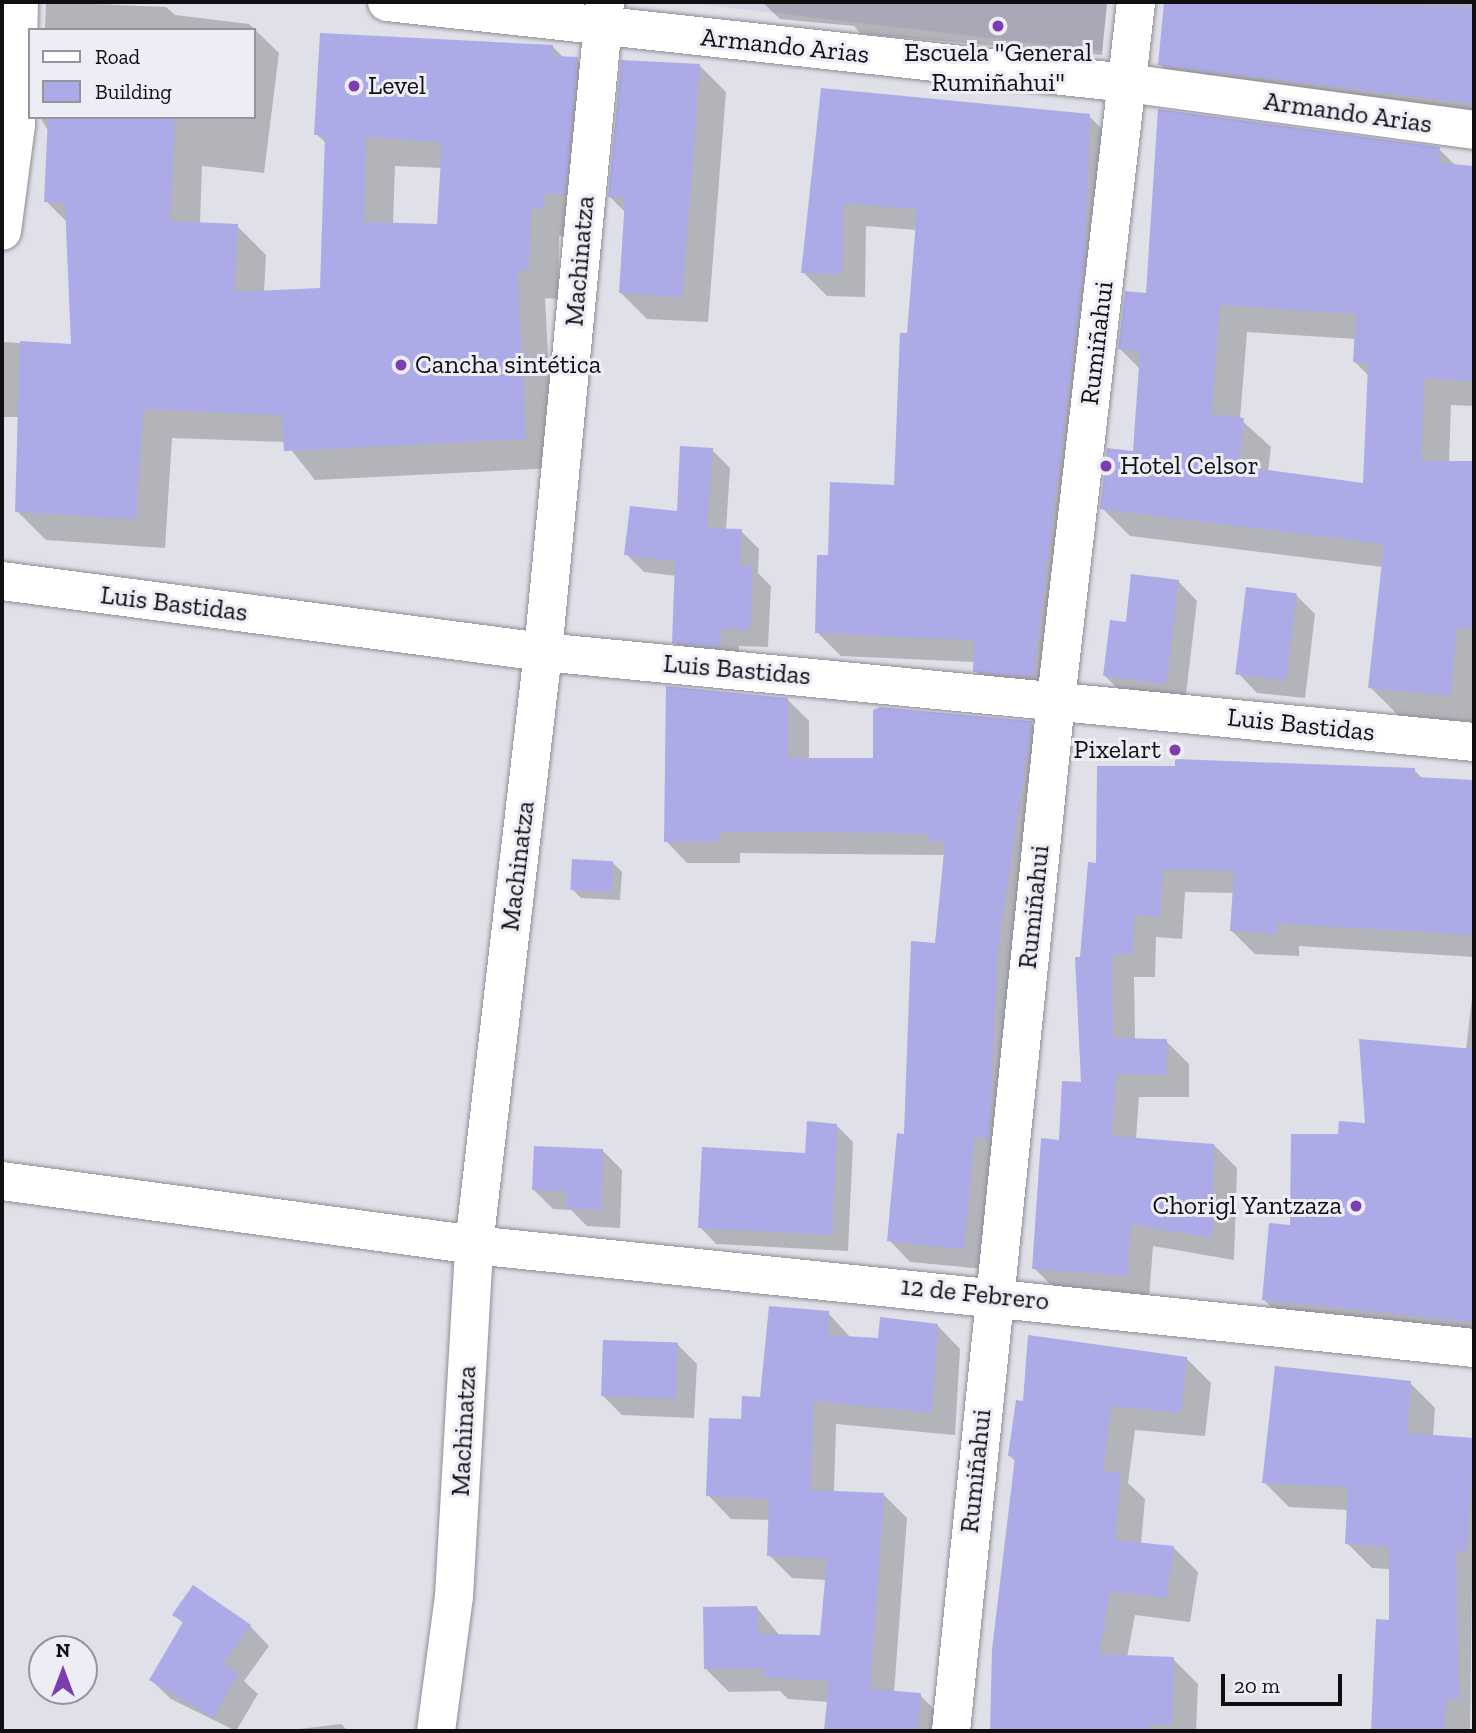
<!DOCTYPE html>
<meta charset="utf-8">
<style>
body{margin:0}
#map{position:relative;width:1476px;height:1733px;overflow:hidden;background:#e0e0e9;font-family:"Zilla Slab",serif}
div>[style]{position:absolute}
.built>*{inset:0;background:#d4d3e4}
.shadow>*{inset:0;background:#0003}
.building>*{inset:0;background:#adaae8;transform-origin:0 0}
.roads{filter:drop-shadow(0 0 2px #8d8d95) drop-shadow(0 0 2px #8d8d95)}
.minor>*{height:38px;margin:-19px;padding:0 19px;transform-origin:19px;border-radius:19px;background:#fff}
.dots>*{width:19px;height:19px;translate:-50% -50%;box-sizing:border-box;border:4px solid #ededf6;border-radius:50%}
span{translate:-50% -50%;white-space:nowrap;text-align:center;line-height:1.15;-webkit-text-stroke:6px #ededf6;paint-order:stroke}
.street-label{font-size:26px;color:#0f0f12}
.poi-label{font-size:26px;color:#0f0f12}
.left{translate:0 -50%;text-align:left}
.right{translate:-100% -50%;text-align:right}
.frame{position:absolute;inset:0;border:4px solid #0f0f12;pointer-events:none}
.legend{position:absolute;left:28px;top:28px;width:228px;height:91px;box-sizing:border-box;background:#ededf6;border:2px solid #94949b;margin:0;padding:9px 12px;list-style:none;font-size:21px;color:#0f0f12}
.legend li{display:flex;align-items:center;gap:14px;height:35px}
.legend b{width:35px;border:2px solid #94949b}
.north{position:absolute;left:28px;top:1635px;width:70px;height:70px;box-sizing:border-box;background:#ededf6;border:2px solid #94949b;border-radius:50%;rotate:0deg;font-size:19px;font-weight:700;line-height:28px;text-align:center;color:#0f0f12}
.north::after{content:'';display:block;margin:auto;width:24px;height:32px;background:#7d3cb0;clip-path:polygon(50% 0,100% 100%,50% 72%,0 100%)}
.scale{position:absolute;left:1221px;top:1674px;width:121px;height:32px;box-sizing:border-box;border:4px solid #0f0f12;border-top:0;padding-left:9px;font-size:21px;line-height:24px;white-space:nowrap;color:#0f0f12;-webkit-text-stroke:5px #ededf6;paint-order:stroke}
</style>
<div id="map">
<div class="built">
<div style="clip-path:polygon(681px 2px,1108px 2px,1102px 51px)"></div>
</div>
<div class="shadow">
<div style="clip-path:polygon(evenodd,46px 2px,166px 7px,175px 15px,249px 24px,279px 53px,264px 173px,202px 166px,200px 224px,237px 226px,266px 255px,264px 292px,322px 290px,327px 144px,316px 134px,553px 47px,564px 58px,577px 59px,606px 88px,572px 237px,559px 236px,558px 299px,545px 298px,554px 468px,315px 480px,285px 442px,172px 438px,165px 548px,46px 540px,17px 511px,18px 417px,2px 417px,2px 342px,73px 346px,68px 223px,46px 201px,49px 132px,40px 117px,254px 117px,254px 30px,45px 30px,46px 2px,395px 166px,442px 168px,439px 225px,393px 224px,395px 166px)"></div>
<div style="clip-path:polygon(762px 2px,1107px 2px,1102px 55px,861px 34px,854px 26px,780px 19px)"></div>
<div style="clip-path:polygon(1166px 2px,1474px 2px,1474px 128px,1186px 91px,1160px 64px)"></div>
<div style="clip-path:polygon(700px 66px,726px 92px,708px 322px,647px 319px,621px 293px,626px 213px,610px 197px)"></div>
<div style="clip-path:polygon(822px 89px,1089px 116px,1113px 140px,1061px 691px,999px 695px,975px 671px,975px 662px,841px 656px,817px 632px,830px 557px,896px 487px,917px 230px,866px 226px,865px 297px,827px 296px,803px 272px)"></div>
<div style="clip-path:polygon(evenodd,1439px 149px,1456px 166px,1474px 167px,1474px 406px,1451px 405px,1449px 463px,1474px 463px,1474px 723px,1398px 715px,1370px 687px,1383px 567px,1130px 536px,1102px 508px,1134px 453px,1140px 369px,1120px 349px,1148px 294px,1439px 149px,1247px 332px,1356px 339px,1355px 362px,1369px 376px,1364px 485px,1268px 472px,1271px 447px,1240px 419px,1247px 332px)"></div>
<div style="clip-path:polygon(712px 450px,730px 468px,726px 530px,741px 531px,759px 549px,758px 573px,771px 586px,768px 647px,739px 646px,739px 664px,692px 660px,674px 642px,677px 576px,644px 572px,626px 554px,678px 513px)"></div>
<div style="clip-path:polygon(1178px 581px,1197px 601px,1185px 703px,1124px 695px,1105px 676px,1127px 624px)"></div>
<div style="clip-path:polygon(1296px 595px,1315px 614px,1305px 698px,1257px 693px,1238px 673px)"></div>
<div style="clip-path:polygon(787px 699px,809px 721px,809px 760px,874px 760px,1031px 723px,1053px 745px,985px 1269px,910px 1262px,889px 1240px,937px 945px,944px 855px,740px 853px,740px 863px,687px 863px,666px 841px)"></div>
<div style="clip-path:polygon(1414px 770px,1423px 779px,1474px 781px,1474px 957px,1299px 946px,1299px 956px,1255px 954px,1232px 931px,1234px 893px,1185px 892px,1182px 939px,1156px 937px,1155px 977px,1134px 977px,1135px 1040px,1166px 1041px,1189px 1064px,1189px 1097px,1139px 1097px,1136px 1139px,1214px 1145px,1237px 1168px,1234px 1260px,1153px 1246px,1149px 1298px,1057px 1291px,1034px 1268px,1060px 1142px,1082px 1084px,1082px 959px,1097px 864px)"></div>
<div style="clip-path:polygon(613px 863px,622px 872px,620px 900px,581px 898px,572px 889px)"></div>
<div style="clip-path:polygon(1474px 980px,1474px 1343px,1287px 1322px,1263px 1299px,1340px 1136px,1367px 1125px,1466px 1050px)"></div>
<div style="clip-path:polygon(836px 1125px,853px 1142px,848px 1251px,716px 1244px,700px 1227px,806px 1155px)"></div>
<div style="clip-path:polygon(603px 1151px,622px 1170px,620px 1228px,587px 1226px,571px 1210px,553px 1209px,533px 1189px)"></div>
<div style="clip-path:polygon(828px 1313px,851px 1338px,879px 1340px,937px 1325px,960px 1349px,955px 1435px,836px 1424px,834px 1492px,883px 1494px,907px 1518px,894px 1693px,920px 1695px,943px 1718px,942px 1731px,826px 1731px,829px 1702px,788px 1699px,780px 1691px,729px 1692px,706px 1669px,757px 1608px,780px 1636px,822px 1637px,827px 1580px,792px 1578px,769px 1555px,770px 1520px,731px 1519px,708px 1495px,743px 1421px)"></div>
<div style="clip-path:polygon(677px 1344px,697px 1364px,694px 1418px,622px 1415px,602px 1395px)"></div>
<div style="clip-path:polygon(1186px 1358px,1211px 1383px,1205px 1436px,1135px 1430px,1128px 1483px,1145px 1499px,1141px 1544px,1173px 1547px,1198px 1572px,1190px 1622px,1135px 1615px,1127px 1657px,1173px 1659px,1198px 1684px,1196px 1731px,991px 1731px,1016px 1462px,1010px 1456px,1024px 1403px)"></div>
<div style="clip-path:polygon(1410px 1383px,1435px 1408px,1433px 1437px,1474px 1440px,1470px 1731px,1372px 1731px,1377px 1621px,1390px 1621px,1390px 1569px,1372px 1568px,1347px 1543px,1349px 1510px,1289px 1507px,1264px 1482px)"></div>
<div style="clip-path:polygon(175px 1615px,250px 1626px,269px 1646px,244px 1681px,258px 1694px,236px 1731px,171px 1699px,151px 1680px,184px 1624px)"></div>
<div style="clip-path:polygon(341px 1724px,348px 1731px,283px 1731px)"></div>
</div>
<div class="building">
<div style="clip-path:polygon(1164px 2px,1474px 7px,1474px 104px,1158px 65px)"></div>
<div style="clip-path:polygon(evenodd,320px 33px,553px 45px,553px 56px,578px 57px,565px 195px,544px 193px,543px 209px,531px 208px,529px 270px,517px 270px,526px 439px,284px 451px,282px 415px,143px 409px,136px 519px,15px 512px,20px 341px,71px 344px,65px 203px,44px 202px,48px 117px,175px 117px,170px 221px,238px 224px,234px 292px,320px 288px,325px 135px,314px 135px,320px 33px,366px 137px,442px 142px,437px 224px,364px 222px,366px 137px)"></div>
<div style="clip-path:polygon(621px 60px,700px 64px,682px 297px,619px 293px,625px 198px,608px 197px)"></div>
<div style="clip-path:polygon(821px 88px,1090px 114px,1085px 257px,1033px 677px,973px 672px,974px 640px,815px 633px,817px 555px,828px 555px,830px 482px,894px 485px,900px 333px,907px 333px,917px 209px,843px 203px,842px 274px,801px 273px)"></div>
<div style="clip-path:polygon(evenodd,1158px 109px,1440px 147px,1439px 163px,1474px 166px,1474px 381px,1424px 378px,1421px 461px,1474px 461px,1474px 629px,1457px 627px,1450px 696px,1368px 688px,1384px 544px,1100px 509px,1107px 448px,1133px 451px,1140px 351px,1118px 349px,1125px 291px,1146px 293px,1158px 109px,1220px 305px,1356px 314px,1353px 362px,1368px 364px,1363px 483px,1239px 466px,1244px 418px,1211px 414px,1220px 305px)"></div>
<div style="clip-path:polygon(680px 446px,713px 448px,707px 528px,742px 529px,740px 566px,753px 566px,750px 630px,721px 629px,721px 647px,672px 643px,675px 561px,624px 555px,630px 506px,677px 511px)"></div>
<div style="clip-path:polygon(1131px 574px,1179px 580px,1166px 684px,1103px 676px,1110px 620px,1126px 622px)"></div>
<div style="left:1246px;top:587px;width:51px;height:88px;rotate:7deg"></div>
<div style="clip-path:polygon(666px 686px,788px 698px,788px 758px,873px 758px,873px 710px,880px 707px,1032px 721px,998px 947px,989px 1139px,974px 1137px,964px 1249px,887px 1241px,897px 1133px,904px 1134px,911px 941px,935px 943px,945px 842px,928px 842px,928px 834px,821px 832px,719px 832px,719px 842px,664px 842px)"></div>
<div style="clip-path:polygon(1175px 759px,1415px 768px,1415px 777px,1474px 780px,1474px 935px,1277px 923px,1276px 934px,1230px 931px,1234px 871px,1163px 869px,1160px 917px,1134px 915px,1133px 955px,1112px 954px,1113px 1038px,1167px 1039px,1166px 1075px,1116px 1074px,1112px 1136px,1214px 1144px,1212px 1238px,1131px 1224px,1127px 1276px,1032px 1269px,1041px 1138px,1059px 1140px,1062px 1081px,1081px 1082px,1075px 957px,1080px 957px,1088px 862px,1096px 863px,1097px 766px,1175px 766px)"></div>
<div style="left:572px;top:859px;width:41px;height:31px;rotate:3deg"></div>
<div style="clip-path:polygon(1359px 1039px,1474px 1049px,1474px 1322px,1262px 1300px,1269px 1223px,1290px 1225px,1291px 1134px,1338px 1134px,1339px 1121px,1365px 1123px)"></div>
<div style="clip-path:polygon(807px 1121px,837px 1124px,832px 1235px,698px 1228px,702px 1147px,805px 1153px)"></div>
<div style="clip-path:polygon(534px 1146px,603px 1149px,601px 1210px,566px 1208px,567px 1192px,532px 1190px)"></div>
<div style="clip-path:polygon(769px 1306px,829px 1311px,828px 1335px,878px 1338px,880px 1317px,938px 1324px,932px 1413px,814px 1401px,810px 1490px,884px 1493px,870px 1689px,921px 1693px,917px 1731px,824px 1731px,829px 1681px,763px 1677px,764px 1668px,704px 1669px,703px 1607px,757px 1606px,758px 1634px,820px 1635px,827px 1558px,767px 1556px,769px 1499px,706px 1496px,709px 1418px,741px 1419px,742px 1396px,760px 1397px)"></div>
<div style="clip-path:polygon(1028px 1335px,1187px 1357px,1181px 1413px,1111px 1406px,1103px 1471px,1121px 1473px,1115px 1540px,1174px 1546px,1166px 1598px,1110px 1591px,1099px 1654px,1174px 1657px,1172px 1725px,1149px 1724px,1149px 1731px,990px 1731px,992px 1650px,1015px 1457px,1008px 1456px,1016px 1400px,1023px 1401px)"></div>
<div style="left:603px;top:1340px;width:75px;height:56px;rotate:2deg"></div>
<div style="clip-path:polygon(1275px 1366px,1411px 1381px,1407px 1433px,1474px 1438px,1467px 1552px,1456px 1551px,1459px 1699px,1447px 1698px,1444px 1731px,1371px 1731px,1376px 1619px,1389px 1620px,1389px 1547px,1345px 1544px,1348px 1487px,1262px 1483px)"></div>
<div style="clip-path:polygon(193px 1585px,251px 1625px,223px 1664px,239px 1673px,213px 1718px,149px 1680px,183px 1622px,172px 1615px)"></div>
</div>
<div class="roads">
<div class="minor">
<div style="left:387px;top:2px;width:744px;rotate:6.25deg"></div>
<div style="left:1127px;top:83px;width:350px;rotate:7.7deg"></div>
<div style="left:2px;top:231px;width:107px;rotate:-82.5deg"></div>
<div style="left:16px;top:125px;width:123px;rotate:-88.6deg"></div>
<div style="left:2px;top:581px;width:546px;rotate:7.48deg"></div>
<div style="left:543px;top:652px;width:935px;rotate:5.52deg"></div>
<div style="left:2px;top:1181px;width:476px;rotate:7.7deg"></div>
<div style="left:474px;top:1245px;width:1005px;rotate:5.88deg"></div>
<div style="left:436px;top:1731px;width:136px;rotate:-82.4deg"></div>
<div style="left:454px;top:1596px;width:352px;rotate:-86.7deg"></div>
<div style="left:474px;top:1245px;width:597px;rotate:-83.36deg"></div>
<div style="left:543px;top:652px;width:653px;rotate:-84.55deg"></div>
<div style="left:951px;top:1731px;width:1036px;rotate:-84.18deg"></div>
<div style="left:1056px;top:700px;width:703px;rotate:-83.46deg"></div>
</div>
</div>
<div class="dots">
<div style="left:998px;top:26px;background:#7d3cb0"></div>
<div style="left:354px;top:86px;background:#7d3cb0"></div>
<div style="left:401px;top:365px;background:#7d3cb0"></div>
<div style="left:1106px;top:466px;background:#7d3cb0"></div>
<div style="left:1175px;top:750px;background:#7d3cb0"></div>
<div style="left:1356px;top:1206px;background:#7d3cb0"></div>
</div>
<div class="street-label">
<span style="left:785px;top:46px;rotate:6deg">Armando Arias</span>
<span style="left:1348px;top:113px;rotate:8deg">Armando Arias</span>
<span style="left:580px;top:261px;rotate:-85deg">Machinatza</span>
<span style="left:1097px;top:343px;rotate:-83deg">Rumiñahui</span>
<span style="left:174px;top:604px;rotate:7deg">Luis Bastidas</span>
<span style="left:737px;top:670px;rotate:5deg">Luis Bastidas</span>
<span style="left:1301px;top:725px;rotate:6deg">Luis Bastidas</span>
<span style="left:518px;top:866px;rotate:-83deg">Machinatza</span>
<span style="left:1034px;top:907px;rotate:-84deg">Rumiñahui</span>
<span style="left:975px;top:1294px;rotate:6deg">12 de Febrero</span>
<span style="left:464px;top:1431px;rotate:-87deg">Machinatza</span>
<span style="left:976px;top:1471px;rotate:-84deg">Rumiñahui</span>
</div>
<div class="poi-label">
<span style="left:998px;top:68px">Escuela "General<br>Rumiñahui"</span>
<span class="left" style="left:368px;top:86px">Level</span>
<span class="left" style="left:415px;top:365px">Cancha sintética</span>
<span class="left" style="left:1120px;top:466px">Hotel Celsor</span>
<span class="right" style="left:1161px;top:750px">Pixelart</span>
<span class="right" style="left:1342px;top:1206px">Chorigl Yantzaza</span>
</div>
<div class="frame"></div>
<ul class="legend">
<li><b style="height:9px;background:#fff"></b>Road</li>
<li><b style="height:19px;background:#adaae8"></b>Building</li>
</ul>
<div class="north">N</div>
<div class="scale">20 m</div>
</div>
